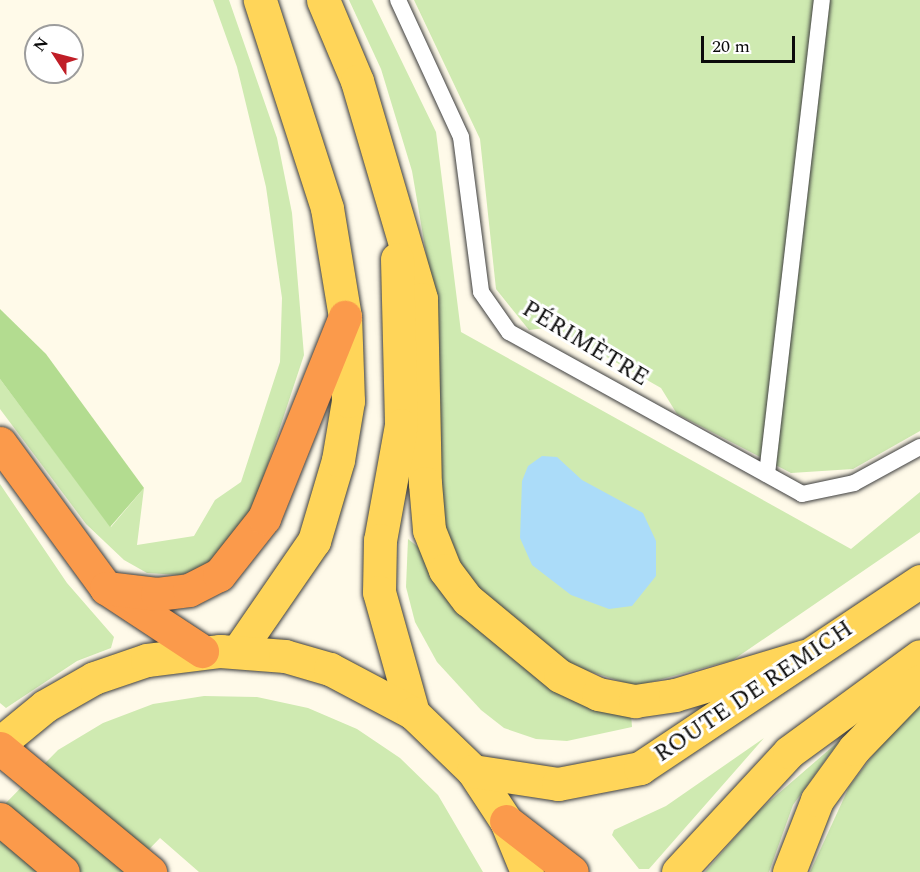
<!DOCTYPE html>
<meta charset="utf-8">
<style>
body{margin:0}
#map{position:relative;width:920px;height:872px;overflow:hidden;background:#fffae9;font-family:Spectral,serif}
div>[style]{position:absolute}
.green>*{inset:0;background:#cfeab1}
.forest>*{inset:0;background:#b3dc90}
.water>*{inset:0;background:#abdcf9}
.roads{filter:drop-shadow(0 0 2px #3e3e3e) drop-shadow(0 0 2px #3e3e3e)}
.service>*{height:16px;margin:-8px;padding:0 8px;transform-origin:8px;border-radius:8px;background:#fff}
.primary>*{height:33px;margin:-16.5px;padding:0 16.5px;transform-origin:16.5px;border-radius:16.5px;background:#ffd559}
.motorway>*{height:33px;margin:-16.5px;padding:0 16.5px;transform-origin:16.5px;border-radius:16.5px;background:#fb9a4b}
span{translate:-50% -50%;white-space:nowrap;text-align:center;line-height:1.15;-webkit-text-stroke:6px #fff;paint-order:stroke}
.street-label{font-size:24px;color:#0b0b0b}
.north{position:absolute;left:24px;top:24px;width:60px;height:60px;box-sizing:border-box;background:#fff;border:2px solid #9d9d9d;border-radius:50%;rotate:306deg;font-size:16px;font-weight:700;line-height:24px;text-align:center;color:#0b0b0b}
.north::after{content:'';display:block;margin:auto;width:21px;height:27px;background:#c01e27;clip-path:polygon(50% 0,100% 100%,50% 72%,0 100%)}
.scale{position:absolute;left:701px;top:36px;width:94px;height:27px;box-sizing:border-box;border:3px solid #0b0b0b;border-top:0;padding-left:8px;font-size:18px;line-height:21px;white-space:nowrap;color:#0b0b0b;-webkit-text-stroke:4px #fff;paint-order:stroke}
</style>
<div id="map">
<div class="green">
<div style="clip-path:polygon(213px 0,229px 0,277px 138px,292px 213px,304px 355px,253px 509px,209px 567px,180px 575px,147px 573px,124px 560px,86px 524px,0 409px,0 379px,111px 527px,144px 488px,137px 545px,194px 536px,215px 500px,241px 482px,280px 362px,282px 298px,266px 187px,237px 67px)"></div>
<div style="clip-path:polygon(349px 0,372px 0,436px 132px,461px 332px,851px 549px,920px 492px,920px 532px,733px 660px,636px 686px,569px 665px,476px 587px,459px 565px,444px 525px,436px 478px,434px 300px,412px 171px,381px 69px)"></div>
<div style="clip-path:polygon(414px 0,920px 0,920px 431px,853px 469px,791px 473px,677px 414px,661px 388px,554px 327px,529px 330px,496px 289px,480px 139px)"></div>
<div style="clip-path:polygon(0 484px,67px 583px,114px 637px,111px 648px,77px 661px,6px 708px,0 703px)"></div>
<div style="clip-path:polygon(408px 539px,631px 714px,632px 727px,567px 741px,536px 739px,504px 728px,481px 710px,437px 662px,415px 622px,406px 587px)"></div>
<div style="clip-path:polygon(204px 696px,257px 697px,308px 708px,357px 729px,400px 758px,438px 795px,483px 872px,199px 872px,160px 838px,127px 872px,0 872px,0 809px,58px 750px,103px 723px,153px 704px)"></div>
<div style="clip-path:polygon(920px 703px,920px 872px,810px 872px,849px 787px,894px 727px)"></div>
<div style="clip-path:polygon(764px 738px,649px 869px,639px 869px,612px 835px,614px 830px,666px 806px)"></div>
<div style="clip-path:polygon(839px 741px,793px 805px,769px 872px,705px 872px,756px 813px)"></div>
</div>
<div class="forest">
<div style="clip-path:polygon(0 309px,46px 354px,144px 488px,110px 527px,0 379px)"></div>
</div>
<div class="water">
<div style="clip-path:polygon(542px 456px,557px 457px,582px 480px,643px 513px,656px 541px,656px 576px,632px 606px,609px 609px,571px 595px,532px 565px,520px 538px,522px 481px,528px 466px)"></div>
</div>
<div class="roads">
<div class="service">
<div style="left:398px;top:0;width:151px;rotate:65.3deg"></div>
<div style="left:461px;top:137px;width:156px;rotate:82.6deg"></div>
<div style="left:481px;top:292px;width:49px;rotate:55deg"></div>
<div style="left:509px;top:332px;width:335px;rotate:28.9deg"></div>
<div style="left:802px;top:494px;width:53px;rotate:-11.9deg"></div>
<div style="left:854px;top:483px;width:75px;rotate:-28.6deg"></div>
<div style="left:767px;top:474px;width:477px;rotate:-83.4deg"></div>
</div>
<div class="primary">
<div style="left:323px;top:0;width:88px;rotate:67.2deg"></div>
<div style="left:357px;top:81px;width:227px;rotate:73.6deg"></div>
<div style="left:421px;top:299px;width:184px;rotate:88.8deg"></div>
<div style="left:425px;top:483px;width:47px;rotate:85.1deg"></div>
<div style="left:429px;top:530px;width:43px;rotate:68.2deg"></div>
<div style="left:445px;top:570px;width:38px;rotate:53deg"></div>
<div style="left:468px;top:600px;width:119px;rotate:39.6deg"></div>
<div style="left:560px;top:676px;width:42px;rotate:25.3deg"></div>
<div style="left:598px;top:694px;width:38px;rotate:11deg"></div>
<div style="left:635px;top:701px;width:40px;rotate:-8.5deg"></div>
<div style="left:675px;top:695px;width:136px;rotate:-16.7deg"></div>
<div style="left:397px;top:259px;width:166px;rotate:88.6deg"></div>
<div style="left:401px;top:425px;width:117px;rotate:100.3deg"></div>
<div style="left:380px;top:540px;width:52px;rotate:91.1deg"></div>
<div style="left:379px;top:592px;width:126px;rotate:74.3deg"></div>
<div style="left:238px;top:651px;width:134px;rotate:-55.4deg"></div>
<div style="left:314px;top:541px;width:84px;rotate:-73.5deg"></div>
<div style="left:338px;top:460px;width:60px;rotate:-80.4deg"></div>
<div style="left:348px;top:401px;width:84px;rotate:-92deg"></div>
<div style="left:345px;top:317px;width:110px;rotate:-99.4deg"></div>
<div style="left:327px;top:208px;width:219px;rotate:-107.9deg"></div>
<div style="left:0;top:743px;width:58px;rotate:-39.4deg"></div>
<div style="left:45px;top:706px;width:56px;rotate:-29.7deg"></div>
<div style="left:94px;top:678px;width:56px;rotate:-18.8deg"></div>
<div style="left:147px;top:660px;width:74px;rotate:-7deg"></div>
<div style="left:220px;top:651px;width:65px;rotate:4.4deg"></div>
<div style="left:285px;top:656px;width:47px;rotate:16.1deg"></div>
<div style="left:330px;top:669px;width:94px;rotate:27.9deg"></div>
<div style="left:413px;top:713px;width:83px;rotate:44deg"></div>
<div style="left:473px;top:771px;width:60px;rotate:56.6deg"></div>
<div style="left:506px;top:821px;width:55px;rotate:67.6deg"></div>
<div style="left:473px;top:771px;width:86px;rotate:8.7deg"></div>
<div style="left:558px;top:784px;width:84px;rotate:-11deg"></div>
<div style="left:640px;top:768px;width:337px;rotate:-33.7deg"></div>
<div style="left:678px;top:872px;width:163px;rotate:-47.2deg"></div>
<div style="left:789px;top:752px;width:162px;rotate:-36.2deg"></div>
<div style="left:789px;top:872px;width:77px;rotate:-68.7deg"></div>
<div style="left:817px;top:800px;width:63px;rotate:-54deg"></div>
<div style="left:854px;top:749px;width:95px;rotate:-45.9deg"></div>
</div>
<div class="motorway">
<div style="left:0;top:443px;width:180px;rotate:53.8deg"></div>
<div style="left:106px;top:588px;width:115px;rotate:33.3deg"></div>
<div style="left:106px;top:588px;width:51px;rotate:6.7deg"></div>
<div style="left:157px;top:594px;width:32px;rotate:-7deg"></div>
<div style="left:189px;top:590px;width:34px;rotate:-27deg"></div>
<div style="left:219px;top:575px;width:73px;rotate:-51.7deg"></div>
<div style="left:264px;top:518px;width:217px;rotate:-68.1deg"></div>
<div style="left:0;top:748px;width:195px;rotate:39.6deg"></div>
<div style="left:0;top:819px;width:82px;rotate:40.1deg"></div>
<div style="left:506px;top:821px;width:83px;rotate:37.7deg"></div>
</div>
</div>
<div class="street-label">
<span style="left:585px;top:344px;rotate:31deg">PÉRIMÈTRE</span>
<span style="left:754px;top:692px;rotate:-34deg">ROUTE DE REMICH</span>
</div>
<div class="north">N</div>
<div class="scale">20 m</div>
</div>
